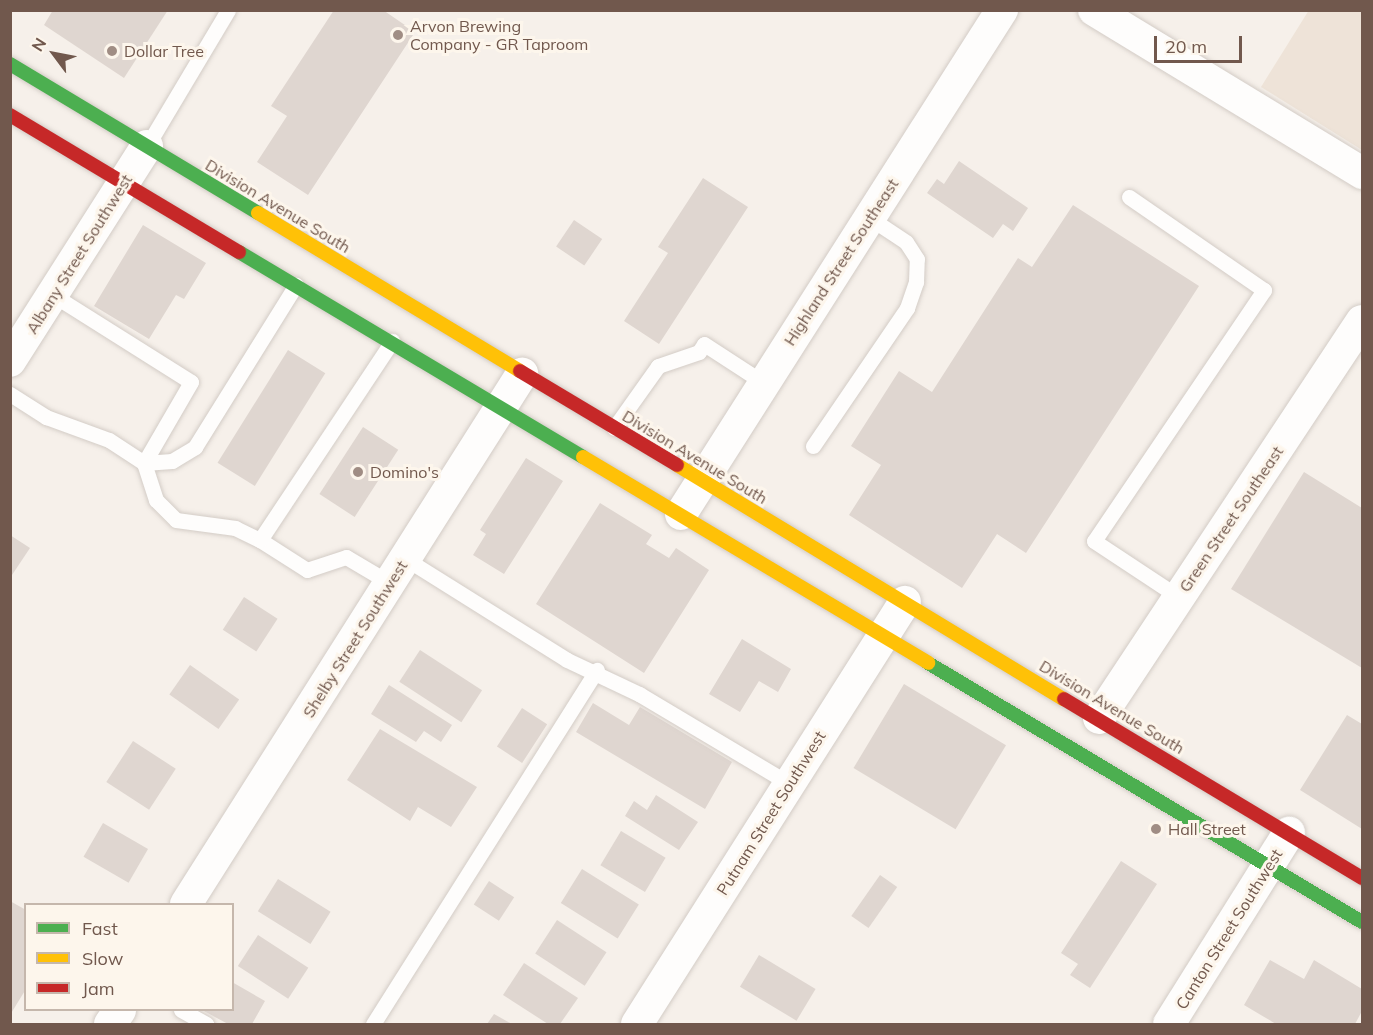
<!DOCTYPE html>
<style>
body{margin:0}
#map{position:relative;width:1373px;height:1035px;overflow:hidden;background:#f6f0ea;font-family:Mulish,sans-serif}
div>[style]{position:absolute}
.residential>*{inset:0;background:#eee3d8}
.building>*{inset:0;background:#dfd6d0;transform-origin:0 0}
.roads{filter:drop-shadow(0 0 2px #d3ccc6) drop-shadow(0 0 2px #d3ccc6)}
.lane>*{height:15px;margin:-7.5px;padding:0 7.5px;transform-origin:7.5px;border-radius:7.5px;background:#fefdfc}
.street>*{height:32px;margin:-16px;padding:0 16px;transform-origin:16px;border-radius:16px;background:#fefdfc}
.fast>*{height:14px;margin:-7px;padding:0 7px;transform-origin:7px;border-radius:7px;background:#4caf50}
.slow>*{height:14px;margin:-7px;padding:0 7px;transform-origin:7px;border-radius:7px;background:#ffc107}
.jam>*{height:14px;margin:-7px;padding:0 7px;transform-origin:7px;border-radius:7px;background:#c62828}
.dots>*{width:16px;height:16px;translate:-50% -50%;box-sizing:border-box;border:3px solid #fdf6ec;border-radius:50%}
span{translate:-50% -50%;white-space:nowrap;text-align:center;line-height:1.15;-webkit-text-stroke:6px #fdf6ec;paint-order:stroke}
.poi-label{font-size:16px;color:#71584d}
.left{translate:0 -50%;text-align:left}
.street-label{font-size:16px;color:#71584d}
.frame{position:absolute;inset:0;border:12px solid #71584d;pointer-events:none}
.legend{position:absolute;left:24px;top:903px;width:210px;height:108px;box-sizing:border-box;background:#fdf6ec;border:2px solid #c5b7ac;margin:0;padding:8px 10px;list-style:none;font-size:18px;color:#71584d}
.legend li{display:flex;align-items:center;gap:12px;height:30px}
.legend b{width:30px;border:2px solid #c5b7ac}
.north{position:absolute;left:24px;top:24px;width:60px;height:60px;-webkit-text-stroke:4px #fdf6ec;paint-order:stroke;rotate:302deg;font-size:16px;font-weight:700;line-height:24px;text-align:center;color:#71584d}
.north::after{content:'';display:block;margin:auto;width:21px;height:27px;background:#71584d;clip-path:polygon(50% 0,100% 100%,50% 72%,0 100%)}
.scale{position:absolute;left:1154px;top:36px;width:88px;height:27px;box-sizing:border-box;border:3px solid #71584d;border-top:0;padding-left:8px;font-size:18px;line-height:21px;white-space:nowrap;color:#71584d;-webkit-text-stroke:4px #fdf6ec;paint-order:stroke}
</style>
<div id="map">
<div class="residential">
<div style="clip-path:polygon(1309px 10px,1362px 11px,1362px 150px,1261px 87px)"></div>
</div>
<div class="building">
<div style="clip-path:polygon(53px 10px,168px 10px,124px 78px,44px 25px)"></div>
<div style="clip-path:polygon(334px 10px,383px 10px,415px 32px,308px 195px,257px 162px,287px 116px,271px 106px)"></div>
<div style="clip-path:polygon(959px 161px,1028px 208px,1013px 231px,1003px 224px,993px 238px,927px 193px,937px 179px,944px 184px)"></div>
<div style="clip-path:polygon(703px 178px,748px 207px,659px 344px,624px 321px,668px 253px,658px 247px)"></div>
<div style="clip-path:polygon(1073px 205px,1199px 286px,1026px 553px,997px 534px,962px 588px,849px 515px,881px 465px,851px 446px,899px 371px,932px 392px,1018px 258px,1032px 267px)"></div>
<div style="left:574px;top:220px;width:34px;height:32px;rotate:34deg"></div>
<div style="clip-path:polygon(143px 225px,206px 263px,184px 299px,176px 295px,149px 339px,94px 306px)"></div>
<div style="left:288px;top:350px;width:44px;height:133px;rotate:32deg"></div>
<div style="left:363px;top:427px;width:42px;height:80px;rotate:33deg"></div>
<div style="clip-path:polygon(526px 458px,563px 481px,504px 574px,473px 555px,486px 534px,480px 530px)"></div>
<div style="clip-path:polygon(1304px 472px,1362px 508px,1362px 668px,1231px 589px)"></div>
<div style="clip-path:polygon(600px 503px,652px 535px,646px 544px,669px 558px,676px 548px,709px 570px,644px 673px,536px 604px)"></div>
<div style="clip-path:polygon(10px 535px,30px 548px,10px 578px)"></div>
<div style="left:244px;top:597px;width:40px;height:39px;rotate:33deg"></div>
<div style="clip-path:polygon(742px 639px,791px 669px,778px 692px,759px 681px,740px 712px,709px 694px)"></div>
<div style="left:420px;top:650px;width:74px;height:38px;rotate:33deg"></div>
<div style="left:190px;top:665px;width:60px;height:36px;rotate:35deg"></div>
<div style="left:904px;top:684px;width:119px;height:98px;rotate:31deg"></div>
<div style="clip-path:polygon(389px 685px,452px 725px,441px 742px,424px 731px,416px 742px,371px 714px)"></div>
<div style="clip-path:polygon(593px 703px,629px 725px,640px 707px,732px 762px,705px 809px,576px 732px)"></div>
<div style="left:522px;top:708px;width:30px;height:46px;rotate:33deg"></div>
<div style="clip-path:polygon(1347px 715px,1362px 724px,1362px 829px,1300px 790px)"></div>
<div style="clip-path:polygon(380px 729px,477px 787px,451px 827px,418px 807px,410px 821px,347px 780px)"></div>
<div style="left:133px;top:741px;width:51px;height:49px;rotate:33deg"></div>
<div style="clip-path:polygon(656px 795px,698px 822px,679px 850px,625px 816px,634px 801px,647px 810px)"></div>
<div style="left:103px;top:823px;width:52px;height:39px;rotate:30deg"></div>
<div style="left:621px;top:831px;width:52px;height:40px;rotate:31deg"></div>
<div style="clip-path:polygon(1121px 861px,1157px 884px,1090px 988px,1070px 975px,1078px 964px,1061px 953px)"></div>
<div style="left:582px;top:869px;width:67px;height:40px;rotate:32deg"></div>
<div style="left:880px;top:875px;width:21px;height:50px;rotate:35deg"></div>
<div style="left:278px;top:879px;width:62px;height:38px;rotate:32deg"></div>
<div style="left:489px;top:881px;width:30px;height:28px;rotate:33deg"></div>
<div style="clip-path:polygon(10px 901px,26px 910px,26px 989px,10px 1015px)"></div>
<div style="left:557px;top:920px;width:59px;height:40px;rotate:33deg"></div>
<div style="left:258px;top:935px;width:60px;height:37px;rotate:33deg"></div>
<div style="left:759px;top:955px;width:66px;height:37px;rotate:31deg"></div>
<div style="clip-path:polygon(1270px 960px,1304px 979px,1314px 960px,1362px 989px,1362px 1011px,1355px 1024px,1276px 1024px,1244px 1005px)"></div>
<div style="clip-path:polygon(524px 963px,578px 998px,560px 1024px,548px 1024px,503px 995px)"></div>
<div style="clip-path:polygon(232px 982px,265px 1001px,252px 1024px,228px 1024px,202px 1010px,232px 1010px)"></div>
<div style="clip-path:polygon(494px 1014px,512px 1024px,487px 1024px)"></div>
</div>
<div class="roads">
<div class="lane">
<div style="left:147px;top:146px;width:158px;rotate:-59.2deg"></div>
<div style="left:1129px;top:197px;width:164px;rotate:34.6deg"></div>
<div style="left:1264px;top:290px;width:303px;rotate:124.1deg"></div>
<div style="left:1094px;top:541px;width:102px;rotate:33.4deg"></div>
<div style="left:53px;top:295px;width:163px;rotate:32.2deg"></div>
<div style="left:191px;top:382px;width:94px;rotate:120.1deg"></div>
<div style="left:144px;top:463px;width:39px;rotate:72deg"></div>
<div style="left:156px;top:500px;width:28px;rotate:45deg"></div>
<div style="left:176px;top:520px;width:60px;rotate:7.7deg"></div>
<div style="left:235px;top:528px;width:28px;rotate:26deg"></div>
<div style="left:10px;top:394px;width:43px;rotate:32.6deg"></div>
<div style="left:46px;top:417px;width:67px;rotate:20.1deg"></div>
<div style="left:109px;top:440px;width:42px;rotate:33.3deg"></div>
<div style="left:144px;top:463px;width:28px;rotate:-4deg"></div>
<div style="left:172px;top:461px;width:27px;rotate:-31deg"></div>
<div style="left:195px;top:447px;width:191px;rotate:-58.1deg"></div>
<div style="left:614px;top:428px;width:76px;rotate:-54.6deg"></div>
<div style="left:658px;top:366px;width:43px;rotate:-18.9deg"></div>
<div style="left:699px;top:352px;width:9px;rotate:-58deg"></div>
<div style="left:704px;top:344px;width:72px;rotate:33deg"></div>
<div style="left:813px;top:446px;width:167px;rotate:-55.7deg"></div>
<div style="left:907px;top:308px;width:28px;rotate:-71deg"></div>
<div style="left:916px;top:282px;width:23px;rotate:-88deg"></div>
<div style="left:917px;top:259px;width:20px;rotate:-123deg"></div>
<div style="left:906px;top:242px;width:43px;rotate:-146.3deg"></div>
<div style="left:406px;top:559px;width:190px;rotate:32.1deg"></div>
<div style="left:567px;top:660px;width:80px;rotate:25.3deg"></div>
<div style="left:639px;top:694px;width:176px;rotate:30.8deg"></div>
<div style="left:390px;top:583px;width:51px;rotate:-149.4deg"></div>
<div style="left:346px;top:557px;width:41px;rotate:161.6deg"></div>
<div style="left:307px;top:570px;width:56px;rotate:-147.4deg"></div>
<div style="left:260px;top:540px;width:239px;rotate:-56.4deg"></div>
<div style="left:181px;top:1010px;width:29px;rotate:29deg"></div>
<div style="left:373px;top:1024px;width:419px;rotate:-57.7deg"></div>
</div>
<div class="street">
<div style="left:1094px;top:10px;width:314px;rotate:31.3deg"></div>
<div style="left:10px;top:361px;width:255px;rotate:-57.5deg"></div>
<div style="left:681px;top:514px;width:598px;rotate:-57.51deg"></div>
<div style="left:1099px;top:718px;width:476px;rotate:-56.5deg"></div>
<div style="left:186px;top:904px;width:628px;rotate:-57.63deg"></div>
<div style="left:110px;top:1024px;width:17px;rotate:-54deg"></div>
<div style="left:637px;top:1024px;width:500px;rotate:-57.6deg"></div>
<div style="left:1169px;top:1024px;width:226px;rotate:-57.9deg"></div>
</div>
<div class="fast">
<div style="left:10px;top:64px;width:289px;rotate:31deg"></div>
<div style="left:239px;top:252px;width:400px;rotate:30.8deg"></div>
<div style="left:928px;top:663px;width:505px;rotate:30.83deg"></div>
</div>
<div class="slow">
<div style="left:258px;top:213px;width:306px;rotate:31.1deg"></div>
<div style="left:583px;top:457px;width:402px;rotate:30.8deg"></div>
<div style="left:677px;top:465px;width:452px;rotate:31.2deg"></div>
</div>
<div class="jam">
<div style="left:10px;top:115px;width:267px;rotate:30.9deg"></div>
<div style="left:520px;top:371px;width:183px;rotate:30.9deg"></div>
<div style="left:1064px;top:699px;width:348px;rotate:31deg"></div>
</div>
</div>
<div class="dots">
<div style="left:398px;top:35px;background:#a08d84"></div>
<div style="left:112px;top:51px;background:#a08d84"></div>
<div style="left:358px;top:472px;background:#a08d84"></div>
<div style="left:1156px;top:829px;background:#a08d84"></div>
</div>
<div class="poi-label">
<span class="left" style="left:410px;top:35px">Arvon Brewing<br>Company - GR Taproom</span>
<span class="left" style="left:124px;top:51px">Dollar Tree</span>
<span class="left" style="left:370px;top:472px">Domino's</span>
<span class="left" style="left:1168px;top:829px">Hall Street</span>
</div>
<div class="street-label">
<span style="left:278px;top:206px;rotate:31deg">Division Avenue South</span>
<span style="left:79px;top:254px;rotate:-58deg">Albany Street Southwest</span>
<span style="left:841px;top:262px;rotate:-57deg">Highland Street Southeast</span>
<span style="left:695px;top:457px;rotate:31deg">Division Avenue South</span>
<span style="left:1231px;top:519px;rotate:-56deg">Green Street Southeast</span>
<span style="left:355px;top:639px;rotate:-58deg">Shelby Street Southwest</span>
<span style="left:1112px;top:707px;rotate:31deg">Division Avenue South</span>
<span style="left:771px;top:813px;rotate:-58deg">Putnam Street Southwest</span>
<span style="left:1229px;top:929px;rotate:-58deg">Canton Street Southwest</span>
</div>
<div class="frame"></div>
<ul class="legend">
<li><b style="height:8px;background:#4caf50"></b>Fast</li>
<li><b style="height:8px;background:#ffc107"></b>Slow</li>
<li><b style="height:8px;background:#c62828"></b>Jam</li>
</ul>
<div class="north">N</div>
<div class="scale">20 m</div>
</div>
